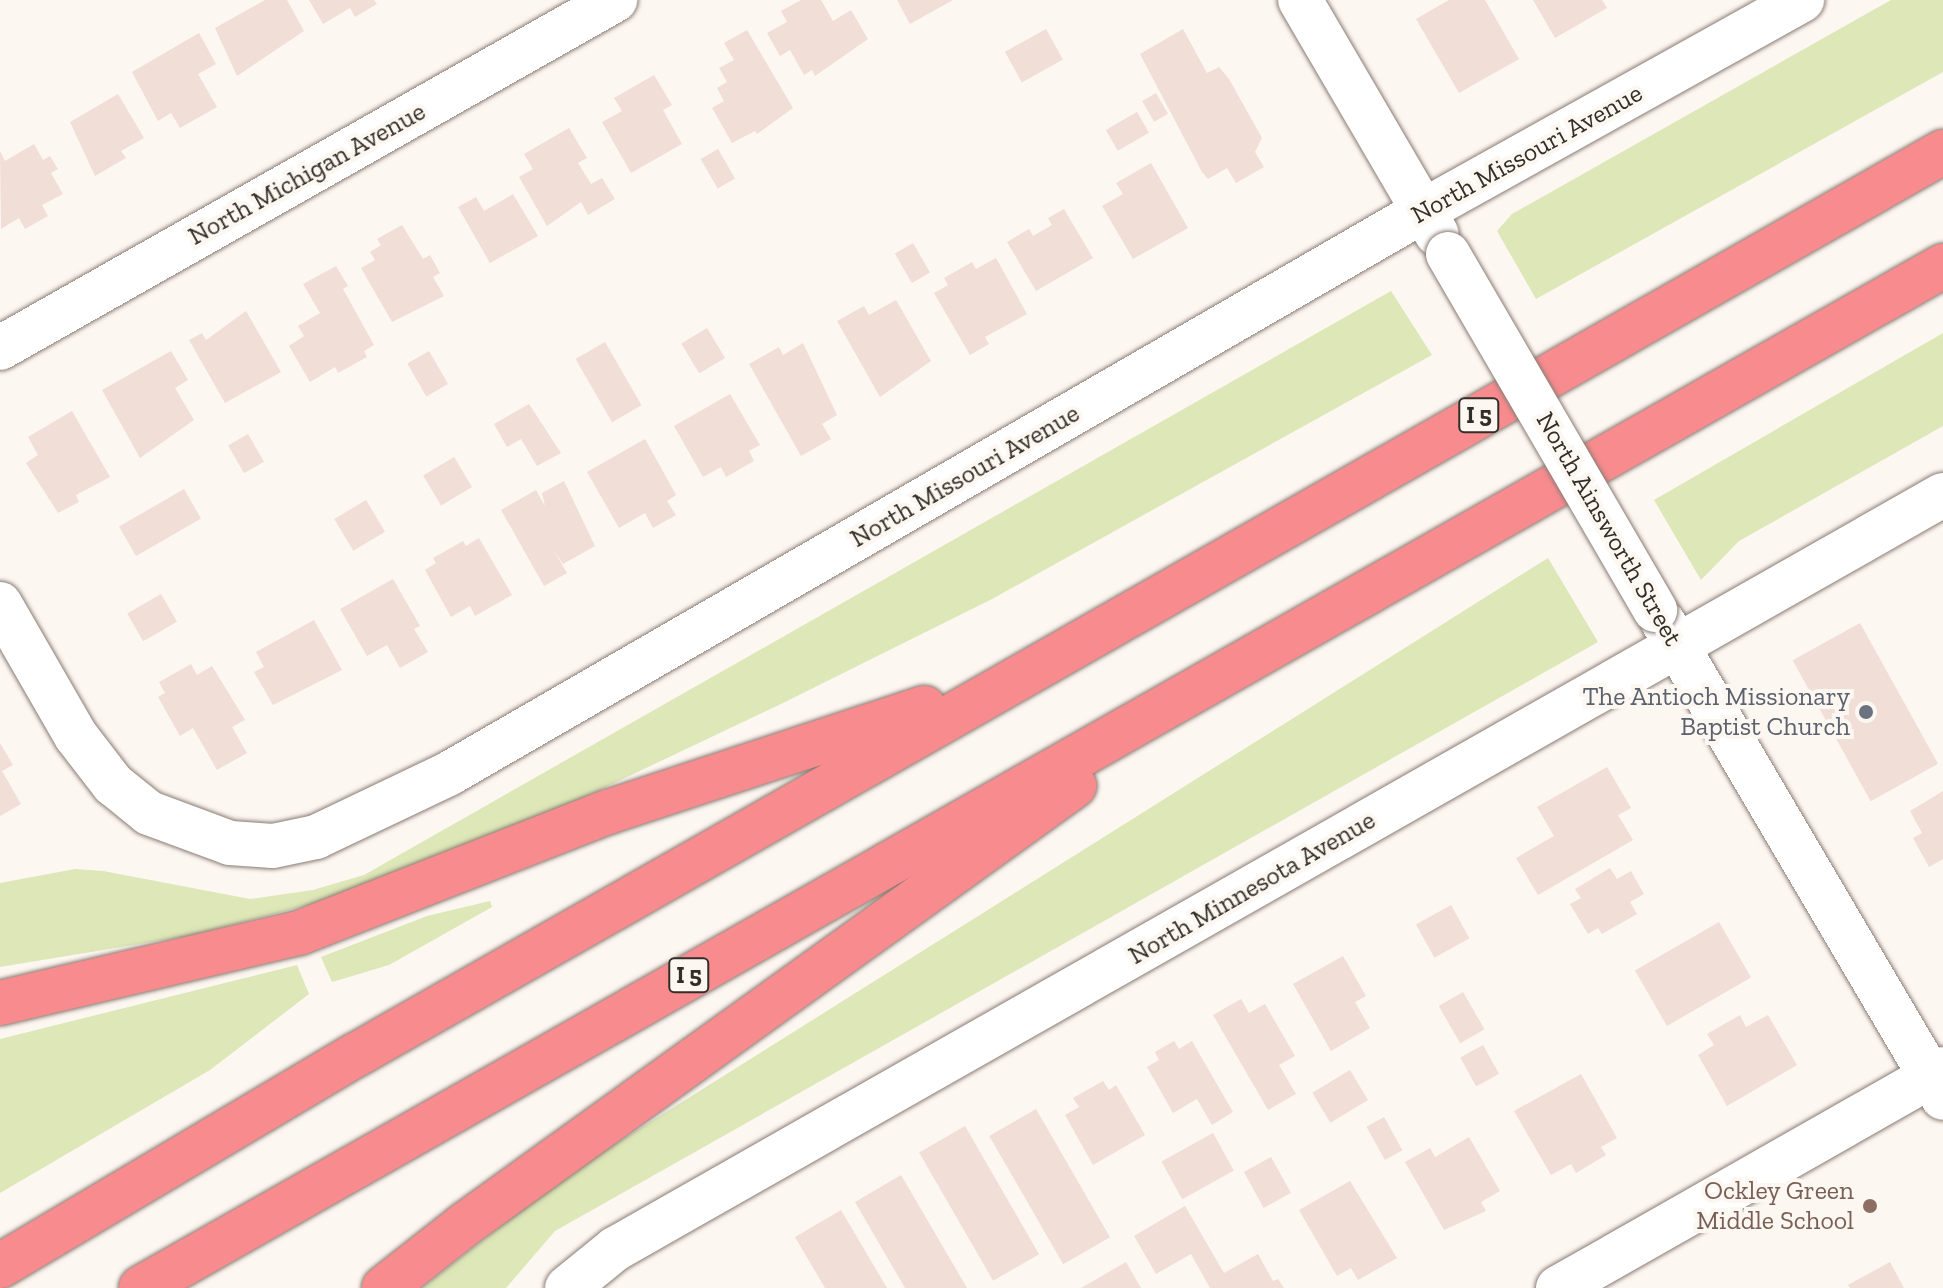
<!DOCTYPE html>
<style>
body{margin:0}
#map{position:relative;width:1943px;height:1288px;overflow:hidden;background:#fdf7f2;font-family:"Zilla Slab",serif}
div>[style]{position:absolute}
.green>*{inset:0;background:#dde7b7}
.building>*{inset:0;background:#f0ded7;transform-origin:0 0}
.roads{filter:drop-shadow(0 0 2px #8a7c73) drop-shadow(0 0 2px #8a7c73)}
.minor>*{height:44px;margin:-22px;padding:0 22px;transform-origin:22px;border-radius:22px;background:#fff}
.highway>*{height:44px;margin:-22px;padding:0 22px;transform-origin:22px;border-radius:22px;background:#f78b8e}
.bridges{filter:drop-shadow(0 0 2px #8a7c73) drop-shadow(0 0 2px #8a7c73)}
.minor-bridge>*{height:44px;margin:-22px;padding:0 22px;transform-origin:22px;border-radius:22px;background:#fff}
.dots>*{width:22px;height:22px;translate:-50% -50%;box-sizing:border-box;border:4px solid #fdf7f2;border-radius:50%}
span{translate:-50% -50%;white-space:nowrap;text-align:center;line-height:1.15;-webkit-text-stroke:8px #fdf7f2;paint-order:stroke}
.shield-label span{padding:2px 6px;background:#fdf7f2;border:2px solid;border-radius:6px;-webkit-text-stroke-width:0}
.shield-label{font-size:24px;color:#322d29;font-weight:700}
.street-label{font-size:26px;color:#322d29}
.worship-label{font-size:26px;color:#5b616d}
.right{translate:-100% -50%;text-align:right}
.education-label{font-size:26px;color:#785e54}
</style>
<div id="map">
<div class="green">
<div style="clip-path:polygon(1891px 0,1943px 0,1943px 72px,1536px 299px,1497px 231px,1512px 214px)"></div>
<div style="clip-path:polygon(1391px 291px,1432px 355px,992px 599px,783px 703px,448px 862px,361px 891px,194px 935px,0 967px,0 883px,75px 869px,103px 871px,250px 899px,313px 890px,364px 875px)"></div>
<div style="clip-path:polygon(1943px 333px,1943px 426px,1739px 541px,1701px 580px,1654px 500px)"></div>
<div style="clip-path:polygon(1548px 558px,1598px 642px,555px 1231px,506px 1288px,422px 1288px,569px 1173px)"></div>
<div style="clip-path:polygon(490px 901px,492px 907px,389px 965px,332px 982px,321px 957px,427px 916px)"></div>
<div style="clip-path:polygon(297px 965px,309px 994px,210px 1070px,0 1193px,0 1039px)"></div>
</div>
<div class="building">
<div style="clip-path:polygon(265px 0,287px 0,304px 31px,237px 76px,215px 28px)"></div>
<div style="clip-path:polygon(309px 0,374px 0,377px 4px,355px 17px,350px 8px,323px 24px)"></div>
<div style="clip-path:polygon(801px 0,821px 0,833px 21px,851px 10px,868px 39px,815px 76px,812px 70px,804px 75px,790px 50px,780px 56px,767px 33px,787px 22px,781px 11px)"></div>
<div style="clip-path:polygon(897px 0,953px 0,910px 24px)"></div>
<div style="clip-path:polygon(1449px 0,1485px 0,1519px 59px,1459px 93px,1416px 19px)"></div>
<div style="clip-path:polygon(1533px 0,1602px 0,1607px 8px,1555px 38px)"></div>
<div style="left:1046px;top:29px;width:35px;height:47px;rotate:61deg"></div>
<div style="clip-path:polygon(1183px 29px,1207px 73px,1219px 67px,1229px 79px,1262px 138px,1255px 152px,1264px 167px,1236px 183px,1227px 168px,1208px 179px,1202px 172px,1140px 54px)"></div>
<div style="clip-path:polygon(747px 30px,793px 108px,757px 134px,755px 131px,732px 143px,712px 108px,724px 101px,717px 88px,727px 82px,719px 68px,734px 60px,724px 43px)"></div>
<div style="clip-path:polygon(199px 33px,216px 64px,198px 74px,217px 107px,180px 128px,171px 113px,158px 121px,132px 72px)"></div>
<div style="clip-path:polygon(654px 75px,672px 105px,663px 110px,682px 144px,631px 173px,602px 122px,622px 111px,614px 98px)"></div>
<div style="left:1156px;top:93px;width:24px;height:16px;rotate:60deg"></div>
<div style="clip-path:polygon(118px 94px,144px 138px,121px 151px,126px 158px,95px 176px,70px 122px)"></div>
<div style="left:1137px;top:112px;width:24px;height:36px;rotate:60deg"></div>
<div style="clip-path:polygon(569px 128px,587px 158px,578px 163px,591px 184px,602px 178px,615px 199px,588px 215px,581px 202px,547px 226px,519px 177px,533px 169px,524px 154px)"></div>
<div style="clip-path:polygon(34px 144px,43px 160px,50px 156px,58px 169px,51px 173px,63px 194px,42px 205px,48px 216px,25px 229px,19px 218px,1px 229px,0 151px,5px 161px)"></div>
<div style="left:718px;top:149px;width:34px;height:20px;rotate:60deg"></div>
<div style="clip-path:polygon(1151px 163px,1188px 228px,1133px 259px,1102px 206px,1123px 194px,1116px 183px)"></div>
<div style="clip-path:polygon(513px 194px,538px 236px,490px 263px,458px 207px,476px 197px,484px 211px)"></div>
<div style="clip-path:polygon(1064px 209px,1093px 258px,1036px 291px,1007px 242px,1029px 229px,1033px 236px,1052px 225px,1048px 218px)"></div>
<div style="clip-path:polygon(402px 225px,423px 259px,430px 255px,440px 273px,433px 277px,444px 296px,392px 322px,361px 268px,375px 260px,370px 252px,381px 245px,377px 239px)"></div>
<div style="left:913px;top:243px;width:34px;height:21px;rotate:60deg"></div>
<div style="clip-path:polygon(996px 258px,1027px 314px,985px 337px,989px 344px,970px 355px,934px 293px,948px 285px,944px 278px,972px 262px,976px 269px)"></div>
<div style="clip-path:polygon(336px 266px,348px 286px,343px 289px,374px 345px,364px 351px,367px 357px,338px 373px,335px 367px,310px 382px,289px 346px,304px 336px,298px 326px,320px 313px,303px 284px)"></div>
<div style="clip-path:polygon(896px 300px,931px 361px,880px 397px,837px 321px,864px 306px,869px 315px)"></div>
<div style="clip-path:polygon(246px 311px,281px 372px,225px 403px,189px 340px,202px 333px,206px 340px)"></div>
<div style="left:707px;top:328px;width:35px;height:30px;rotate:59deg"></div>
<div style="left:605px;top:342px;width:73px;height:34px;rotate:60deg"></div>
<div style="clip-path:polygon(803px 343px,837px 415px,822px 424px,831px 439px,801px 456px,749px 364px,779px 347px,783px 355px)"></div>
<div style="clip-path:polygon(171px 351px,188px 380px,175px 388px,194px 420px,140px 458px,102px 390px)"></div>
<div style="left:429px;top:351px;width:38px;height:25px;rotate:60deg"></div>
<div style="clip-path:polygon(730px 394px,760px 445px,749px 451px,754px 461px,726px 477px,721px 467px,703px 477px,674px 426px)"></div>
<div style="clip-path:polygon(529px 404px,561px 453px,537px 466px,521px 439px,507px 447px,494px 424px)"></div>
<div style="clip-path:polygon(72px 411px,110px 477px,76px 495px,79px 502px,58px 513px,26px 463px,38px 455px,28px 437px)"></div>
<div style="left:248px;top:434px;width:32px;height:23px;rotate:60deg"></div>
<div style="clip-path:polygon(645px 439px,676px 495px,667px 501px,676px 515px,653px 528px,645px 513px,619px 528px,587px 472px)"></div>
<div style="left:454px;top:457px;width:35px;height:36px;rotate:59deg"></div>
<div style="clip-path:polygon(564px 481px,595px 546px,563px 564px,553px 549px,567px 573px,544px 586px,501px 510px,536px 490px,545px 506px,542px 493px)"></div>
<div style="left:184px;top:489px;width:34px;height:75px;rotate:60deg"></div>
<div style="left:366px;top:500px;width:37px;height:37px;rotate:59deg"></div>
<div style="clip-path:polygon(479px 538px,512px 595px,475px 616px,470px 606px,451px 617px,425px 570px,436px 563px,433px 558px,463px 541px,466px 546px)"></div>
<div style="clip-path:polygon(393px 579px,420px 626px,414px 629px,428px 652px,400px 668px,387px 645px,367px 656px,340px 609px)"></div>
<div style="left:161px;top:594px;width:32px;height:39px;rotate:60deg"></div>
<div style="clip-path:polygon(314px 620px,342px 670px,273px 705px,254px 672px,264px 667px,256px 652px)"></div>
<div style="left:1860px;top:623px;width:161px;height:77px;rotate:61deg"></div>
<div style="clip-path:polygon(191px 664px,197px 675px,212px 666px,245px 720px,232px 727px,247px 753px,217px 770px,193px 728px,180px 736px,158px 697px,165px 693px,159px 682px)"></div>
<div style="clip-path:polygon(0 743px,13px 765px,2px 771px,21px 804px,0 816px)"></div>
<div style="clip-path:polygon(1607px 767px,1631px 808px,1618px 815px,1633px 840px,1538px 895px,1516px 858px,1554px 836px,1537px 807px)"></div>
<div style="clip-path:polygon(1943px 791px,1943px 859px,1929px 867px,1913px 838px,1922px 833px,1910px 811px)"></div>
<div style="clip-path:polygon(1610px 868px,1617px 879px,1631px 871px,1644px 894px,1630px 902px,1637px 914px,1602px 934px,1598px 928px,1588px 934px,1570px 904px,1581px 898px,1575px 889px)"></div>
<div style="left:1451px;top:905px;width:38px;height:40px;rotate:61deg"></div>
<div style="left:1719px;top:922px;width:64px;height:97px;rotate:60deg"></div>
<div style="clip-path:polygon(1343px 956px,1366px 996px,1355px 1002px,1370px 1028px,1331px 1051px,1293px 984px)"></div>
<div style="left:1463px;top:992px;width:43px;height:28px;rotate:60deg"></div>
<div style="clip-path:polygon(1241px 999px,1249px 1013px,1265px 1004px,1295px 1056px,1279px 1065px,1296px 1094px,1268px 1110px,1213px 1015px)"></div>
<div style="clip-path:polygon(1740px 1015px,1746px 1027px,1768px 1015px,1797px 1065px,1727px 1106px,1698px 1055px,1714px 1045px,1707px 1034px)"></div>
<div style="clip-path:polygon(1174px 1041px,1179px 1049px,1192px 1041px,1233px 1112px,1212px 1125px,1197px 1099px,1173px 1113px,1147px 1067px,1159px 1060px,1155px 1052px)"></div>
<div style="left:1483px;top:1045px;width:33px;height:26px;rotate:61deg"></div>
<div style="left:1350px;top:1070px;width:35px;height:44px;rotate:59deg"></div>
<div style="clip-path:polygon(1581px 1074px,1617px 1138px,1601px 1147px,1606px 1155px,1576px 1173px,1571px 1164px,1551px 1175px,1514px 1111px)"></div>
<div style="clip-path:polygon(1103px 1081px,1109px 1090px,1116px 1085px,1145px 1135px,1093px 1165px,1065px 1115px,1079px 1107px,1073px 1098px)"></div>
<div style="left:1036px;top:1109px;width:148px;height:54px;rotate:60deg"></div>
<div style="left:1384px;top:1117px;width:38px;height:20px;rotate:61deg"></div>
<div style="left:965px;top:1126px;width:148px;height:53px;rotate:60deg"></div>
<div style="left:1213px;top:1133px;width:43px;height:59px;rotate:61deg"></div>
<div style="clip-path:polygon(1469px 1137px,1500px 1191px,1481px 1202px,1486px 1211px,1444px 1230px,1405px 1162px,1430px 1148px,1435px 1157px)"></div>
<div style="left:1271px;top:1157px;width:41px;height:31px;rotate:61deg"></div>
<div style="clip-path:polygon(901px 1175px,967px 1288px,905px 1288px,855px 1202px)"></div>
<div style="clip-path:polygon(1350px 1181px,1397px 1258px,1358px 1280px,1351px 1268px,1337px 1276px,1299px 1210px)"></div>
<div style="clip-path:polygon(1185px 1206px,1224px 1273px,1258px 1254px,1273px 1281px,1278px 1279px,1284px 1288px,1210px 1288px,1191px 1254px,1156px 1274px,1134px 1236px)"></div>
<div style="clip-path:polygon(841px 1210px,887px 1288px,825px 1288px,795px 1237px)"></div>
<div style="clip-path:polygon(1126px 1262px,1141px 1288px,1081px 1288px)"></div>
<div style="clip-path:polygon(1890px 1262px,1904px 1288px,1850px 1288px,1848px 1285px)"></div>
</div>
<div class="roads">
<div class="minor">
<div style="left:1300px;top:0;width:271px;rotate:59.7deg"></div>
<div style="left:0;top:348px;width:707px;rotate:-29.5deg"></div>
<div style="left:0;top:604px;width:152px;rotate:60.1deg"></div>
<div style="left:76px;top:736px;width:61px;rotate:52.4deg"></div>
<div style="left:113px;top:784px;width:46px;rotate:38.9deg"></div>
<div style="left:149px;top:813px;width:86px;rotate:20.3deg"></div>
<div style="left:230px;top:843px;width:43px;rotate:4deg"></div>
<div style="left:273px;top:846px;width:44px;rotate:-11.8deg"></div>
<div style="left:316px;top:837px;width:148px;rotate:-25.5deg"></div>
<div style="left:450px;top:773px;width:1124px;rotate:-30.01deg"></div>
<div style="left:1423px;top:211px;width:434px;rotate:-29.1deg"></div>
<div style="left:1663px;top:622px;width:552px;rotate:59.53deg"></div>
<div style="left:567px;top:1288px;width:62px;rotate:-39.1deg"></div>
<div style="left:615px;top:1249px;width:1527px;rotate:-29.59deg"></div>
<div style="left:1558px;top:1288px;width:443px;rotate:-29.6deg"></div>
</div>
<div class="highway">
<div style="left:0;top:1003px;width:307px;rotate:-13.2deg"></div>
<div style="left:299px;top:933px;width:332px;rotate:-21.4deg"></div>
<div style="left:608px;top:812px;width:333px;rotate:-18.2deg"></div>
<div style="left:0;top:1266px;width:414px;rotate:-30.7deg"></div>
<div style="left:356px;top:1055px;width:1826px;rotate:-29.64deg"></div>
<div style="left:141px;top:1288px;width:2072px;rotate:-29.56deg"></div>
<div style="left:384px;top:1288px;width:102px;rotate:-38.2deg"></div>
<div style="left:464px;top:1225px;width:752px;rotate:-35.74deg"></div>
</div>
</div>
<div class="bridges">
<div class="minor-bridge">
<div style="left:1448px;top:254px;width:412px;rotate:59.8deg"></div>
</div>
</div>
<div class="dots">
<div style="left:1866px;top:712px;background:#6b7280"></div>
<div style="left:1870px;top:1206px;background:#8d6e63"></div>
</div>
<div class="shield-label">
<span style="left:1479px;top:415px">I 5</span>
<span style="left:689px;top:975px">I 5</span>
</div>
<div class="street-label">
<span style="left:1527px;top:154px;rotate:-29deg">North Missouri Avenue</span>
<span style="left:307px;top:174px;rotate:-29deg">North Michigan Avenue</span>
<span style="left:965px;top:476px;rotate:-30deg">North Missouri Avenue</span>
<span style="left:1609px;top:529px;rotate:60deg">North Ainsworth Street</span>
<span style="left:1252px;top:888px;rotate:-30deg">North Minnesota Avenue</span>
</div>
<div class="worship-label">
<span class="right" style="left:1850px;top:712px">The Antioch Missionary<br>Baptist Church</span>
</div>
<div class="education-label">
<span class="right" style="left:1854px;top:1206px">Ockley Green<br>Middle School</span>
</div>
</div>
